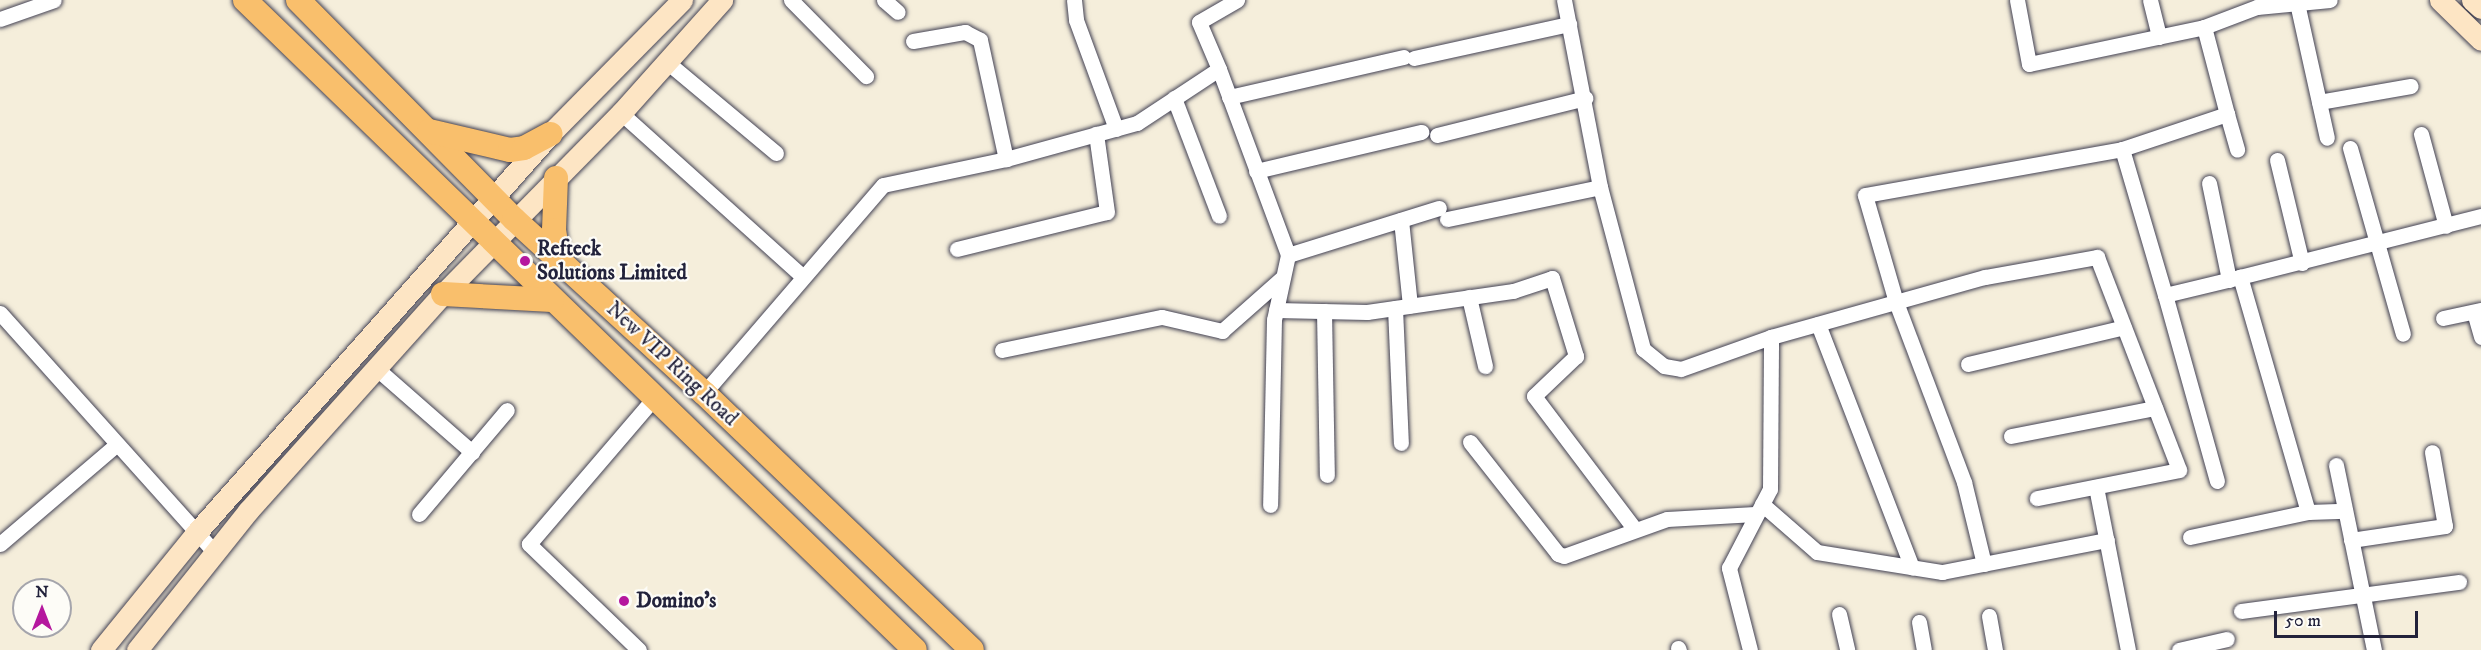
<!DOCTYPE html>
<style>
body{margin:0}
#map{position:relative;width:2481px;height:650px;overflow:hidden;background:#f5eedb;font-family:"IM FELL DW Pica",serif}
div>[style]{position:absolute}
.roads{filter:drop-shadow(0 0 2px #424153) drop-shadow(0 0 2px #424153)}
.street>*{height:15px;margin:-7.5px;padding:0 7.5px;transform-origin:7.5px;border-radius:7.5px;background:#fff}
.secondary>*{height:21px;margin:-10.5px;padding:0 10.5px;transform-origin:10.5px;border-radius:10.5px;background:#fde5c4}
.primary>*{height:24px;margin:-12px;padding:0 12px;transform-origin:12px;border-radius:12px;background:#f9bf6c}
.dots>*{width:16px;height:16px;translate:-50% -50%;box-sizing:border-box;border:3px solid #fdfcf7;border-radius:50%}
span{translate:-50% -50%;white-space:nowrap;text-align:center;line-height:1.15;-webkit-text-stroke:4.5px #fdfcf7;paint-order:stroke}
.poi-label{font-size:21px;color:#22223b;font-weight:700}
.left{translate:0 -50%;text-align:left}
.street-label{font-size:21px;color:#22223b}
.north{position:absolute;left:12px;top:578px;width:60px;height:60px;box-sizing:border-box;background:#fdfcf7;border:2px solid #a5a5ac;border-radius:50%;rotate:0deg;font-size:16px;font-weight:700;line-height:24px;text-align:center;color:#22223b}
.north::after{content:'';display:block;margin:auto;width:21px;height:27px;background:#b5179e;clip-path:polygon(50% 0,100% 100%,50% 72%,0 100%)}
.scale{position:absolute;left:2274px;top:611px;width:144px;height:27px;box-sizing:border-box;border:3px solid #22223b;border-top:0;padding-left:8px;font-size:18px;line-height:21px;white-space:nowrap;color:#22223b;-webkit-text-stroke:4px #fdfcf7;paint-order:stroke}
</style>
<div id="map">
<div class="roads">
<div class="street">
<div style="left:791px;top:0;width:107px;rotate:45.4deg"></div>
<div style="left:884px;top:0;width:18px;rotate:41deg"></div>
<div style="left:1074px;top:0;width:20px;rotate:84deg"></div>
<div style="left:1076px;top:20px;width:116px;rotate:69.8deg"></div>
<div style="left:1564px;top:0;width:190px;rotate:79.1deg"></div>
<div style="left:1600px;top:187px;width:168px;rotate:75.1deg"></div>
<div style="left:1643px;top:349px;width:27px;rotate:39deg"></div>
<div style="left:1664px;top:366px;width:17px;rotate:10deg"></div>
<div style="left:1681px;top:369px;width:96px;rotate:-19.6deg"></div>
<div style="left:2017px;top:0;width:65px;rotate:79.4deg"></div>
<div style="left:2029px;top:64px;width:179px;rotate:-11.9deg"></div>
<div style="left:2150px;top:0;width:38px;rotate:76deg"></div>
<div style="left:2297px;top:3px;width:138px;rotate:77.5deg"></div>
<div style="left:0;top:19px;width:57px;rotate:-19.4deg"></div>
<div style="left:913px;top:41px;width:53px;rotate:-9.8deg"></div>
<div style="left:965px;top:32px;width:17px;rotate:28deg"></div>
<div style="left:980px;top:40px;width:122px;rotate:77.7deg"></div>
<div style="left:1414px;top:58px;width:159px;rotate:-12.4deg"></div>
<div style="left:667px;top:62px;width:142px;rotate:39.9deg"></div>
<div style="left:1219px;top:69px;width:198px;rotate:69.6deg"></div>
<div style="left:1288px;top:255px;width:66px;rotate:102.2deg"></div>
<div style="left:1274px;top:320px;width:185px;rotate:91.2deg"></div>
<div style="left:1229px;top:97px;width:179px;rotate:-12.9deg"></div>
<div style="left:1174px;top:98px;width:126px;rotate:69.1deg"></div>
<div style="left:2319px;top:102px;width:93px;rotate:-9.9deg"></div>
<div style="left:621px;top:113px;width:244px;rotate:42deg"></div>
<div style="left:2227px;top:114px;width:37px;rotate:74deg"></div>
<div style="left:2421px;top:134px;width:95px;rotate:74.8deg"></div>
<div style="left:1437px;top:135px;width:153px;rotate:-14deg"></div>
<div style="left:2350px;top:148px;width:193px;rotate:74.1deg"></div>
<div style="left:2122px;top:149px;width:152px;rotate:73.6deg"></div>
<div style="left:2277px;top:160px;width:106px;rotate:76.4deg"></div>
<div style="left:1256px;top:171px;width:170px;rotate:-13.3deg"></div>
<div style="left:2209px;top:183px;width:99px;rotate:78.3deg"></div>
<div style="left:1447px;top:219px;width:156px;rotate:-11.8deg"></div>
<div style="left:1401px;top:220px;width:86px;rotate:84deg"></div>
<div style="left:957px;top:249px;width:154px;rotate:-13.9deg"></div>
<div style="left:1107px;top:212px;width:79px;rotate:-98deg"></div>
<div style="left:1288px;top:255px;width:158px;rotate:-17.3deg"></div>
<div style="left:1469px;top:297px;width:71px;rotate:76.9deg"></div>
<div style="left:1395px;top:308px;width:135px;rotate:87.5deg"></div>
<div style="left:1276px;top:310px;width:91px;rotate:1.3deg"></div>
<div style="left:1367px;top:312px;width:148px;rotate:-8.2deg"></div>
<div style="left:1513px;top:291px;width:41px;rotate:-18.4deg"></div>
<div style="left:1552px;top:278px;width:82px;rotate:72.9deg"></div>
<div style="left:1576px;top:356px;width:58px;rotate:136.4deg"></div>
<div style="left:1534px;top:396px;width:166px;rotate:52.9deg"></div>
<div style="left:1324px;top:311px;width:164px;rotate:89deg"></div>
<div style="left:2474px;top:312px;width:26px;rotate:74deg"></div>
<div style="left:0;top:313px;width:322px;rotate:48.1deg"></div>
<div style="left:2443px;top:318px;width:39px;rotate:-12deg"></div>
<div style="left:1818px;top:324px;width:261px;rotate:68.9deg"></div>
<div style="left:1002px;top:350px;width:163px;rotate:-11.7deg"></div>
<div style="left:1162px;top:317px;width:62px;rotate:13.1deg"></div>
<div style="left:1222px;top:331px;width:81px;rotate:-41.5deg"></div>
<div style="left:1968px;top:364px;width:160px;rotate:-13.3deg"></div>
<div style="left:376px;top:368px;width:128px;rotate:41.2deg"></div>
<div style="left:704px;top:393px;width:274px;rotate:-49.3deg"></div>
<div style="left:883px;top:185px;width:126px;rotate:-11.9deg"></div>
<div style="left:1006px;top:159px;width:136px;rotate:-15.4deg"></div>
<div style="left:1137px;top:123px;width:98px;rotate:-33.4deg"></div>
<div style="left:1219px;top:69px;width:51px;rotate:-113.1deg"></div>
<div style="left:1199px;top:22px;width:44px;rotate:-30.1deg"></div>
<div style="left:2011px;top:436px;width:147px;rotate:-11deg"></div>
<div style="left:1470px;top:442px;width:142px;rotate:51.8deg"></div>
<div style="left:1558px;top:554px;width:6px;rotate:18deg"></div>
<div style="left:1564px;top:556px;width:109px;rotate:-19.8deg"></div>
<div style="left:1667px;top:519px;width:88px;rotate:-3.3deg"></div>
<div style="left:2336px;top:465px;width:189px;rotate:78.4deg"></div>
<div style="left:2217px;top:481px;width:193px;rotate:-105.6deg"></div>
<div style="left:2165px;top:295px;width:77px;rotate:-13.5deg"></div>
<div style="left:2096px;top:487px;width:166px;rotate:78.9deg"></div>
<div style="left:1762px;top:504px;width:73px;rotate:41.1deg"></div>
<div style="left:1817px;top:552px;width:127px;rotate:9.1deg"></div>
<div style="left:1942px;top:572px;width:168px;rotate:-11deg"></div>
<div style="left:2308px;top:512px;width:245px;rotate:-106.1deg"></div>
<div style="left:2240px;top:277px;width:249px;rotate:-14.2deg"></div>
<div style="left:419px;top:514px;width:136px;rotate:-49.8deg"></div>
<div style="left:2190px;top:537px;width:121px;rotate:-12deg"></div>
<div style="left:2308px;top:512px;width:37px;rotate:-2deg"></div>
<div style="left:2351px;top:540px;width:95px;rotate:-8.5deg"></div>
<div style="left:2445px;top:526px;width:75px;rotate:-100deg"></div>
<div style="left:0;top:544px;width:153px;rotate:-40.5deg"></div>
<div style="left:1984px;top:564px;width:84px;rotate:-103.7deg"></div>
<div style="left:1964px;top:482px;width:192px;rotate:-110.7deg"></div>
<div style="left:1896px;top:302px;width:111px;rotate:-106.2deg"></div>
<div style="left:1865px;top:195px;width:261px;rotate:-10.1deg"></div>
<div style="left:2122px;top:149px;width:111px;rotate:-18.4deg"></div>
<div style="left:2227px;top:114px;width:90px;rotate:-104.8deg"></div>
<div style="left:2204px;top:27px;width:57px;rotate:-20.7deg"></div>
<div style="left:2257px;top:7px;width:73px;rotate:-5.5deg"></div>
<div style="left:2241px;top:611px;width:220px;rotate:-7.6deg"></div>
<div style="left:1839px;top:614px;width:37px;rotate:77deg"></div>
<div style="left:1989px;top:616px;width:35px;rotate:80deg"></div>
<div style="left:1919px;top:622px;width:28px;rotate:80deg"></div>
<div style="left:1678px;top:648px;width:2px;rotate:63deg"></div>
<div style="left:639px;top:650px;width:153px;rotate:-136.1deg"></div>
<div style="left:529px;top:544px;width:192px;rotate:-49.4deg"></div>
<div style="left:1750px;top:650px;width:85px;rotate:-104.4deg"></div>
<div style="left:1729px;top:568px;width:89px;rotate:-62.6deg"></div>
<div style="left:1770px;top:489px;width:152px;rotate:-89.6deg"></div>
<div style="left:1771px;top:337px;width:222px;rotate:-15.7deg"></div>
<div style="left:1985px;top:277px;width:114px;rotate:-10.1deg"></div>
<div style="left:2097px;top:257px;width:228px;rotate:68.9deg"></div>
<div style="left:2179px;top:470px;width:145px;rotate:168.8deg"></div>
<div style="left:2179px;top:650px;width:49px;rotate:-12.9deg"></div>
</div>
<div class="secondary">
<div style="left:2440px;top:0;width:57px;rotate:44.3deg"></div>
<div style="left:2472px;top:0;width:12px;rotate:42deg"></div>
<div style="left:101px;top:650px;width:151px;rotate:-50.9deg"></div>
<div style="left:196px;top:533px;width:533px;rotate:-48.42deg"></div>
<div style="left:550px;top:134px;width:188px;rotate:-45.4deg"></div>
<div style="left:137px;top:650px;width:178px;rotate:-51.4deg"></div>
<div style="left:248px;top:511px;width:292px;rotate:-48.1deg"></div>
<div style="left:443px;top:294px;width:254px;rotate:-45.5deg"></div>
<div style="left:621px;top:113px;width:152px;rotate:-48.2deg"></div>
</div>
<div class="primary">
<div style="left:245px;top:0;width:933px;rotate:44.13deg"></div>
<div style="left:298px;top:0;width:308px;rotate:45.4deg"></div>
<div style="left:514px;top:219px;width:258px;rotate:42.5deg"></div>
<div style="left:704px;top:393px;width:371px;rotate:43.8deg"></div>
<div style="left:429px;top:131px;width:83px;rotate:13.2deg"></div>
<div style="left:510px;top:150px;width:14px;rotate:-8deg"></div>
<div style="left:524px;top:148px;width:30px;rotate:-28deg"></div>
<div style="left:556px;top:178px;width:52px;rotate:92.2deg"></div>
<div style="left:554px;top:230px;width:30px;rotate:81deg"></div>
<div style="left:443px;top:294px;width:109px;rotate:3.2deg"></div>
</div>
</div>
<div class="dots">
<div style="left:525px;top:261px;background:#b5179e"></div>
<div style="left:624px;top:601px;background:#b5179e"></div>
</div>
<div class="poi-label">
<span class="left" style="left:537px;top:261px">Refteck<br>Solutions Limited</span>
<span class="left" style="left:636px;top:601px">Domino's</span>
</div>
<div class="street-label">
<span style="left:672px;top:364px;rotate:43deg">New VIP Ring Road</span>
</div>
<div class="north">N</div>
<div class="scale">50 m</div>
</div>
